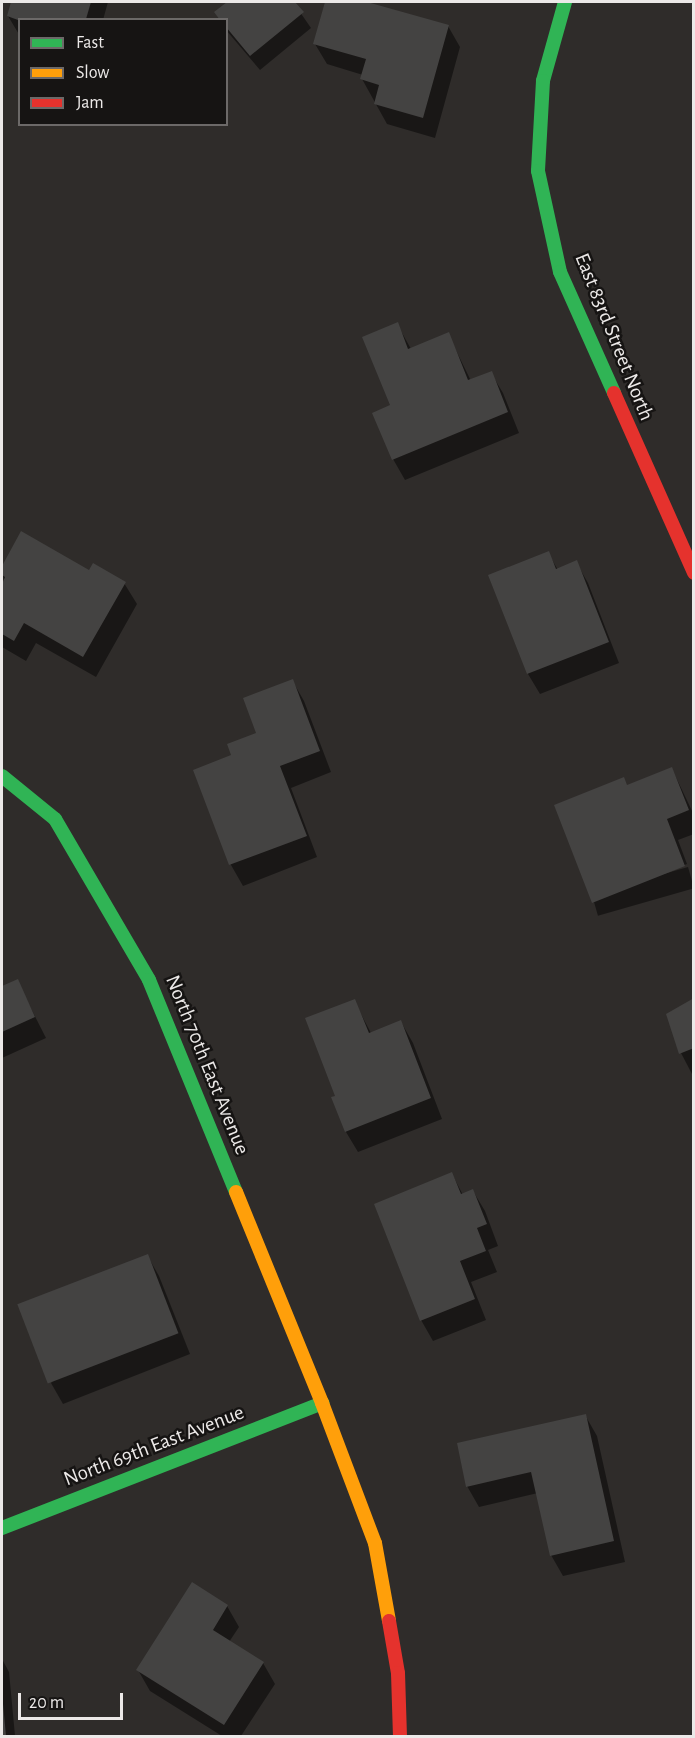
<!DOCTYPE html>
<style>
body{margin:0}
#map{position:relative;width:695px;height:1738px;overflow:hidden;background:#2f2c2a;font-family:"Alegreya Sans",sans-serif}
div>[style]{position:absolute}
.shadow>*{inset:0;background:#0007;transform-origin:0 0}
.building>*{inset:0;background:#444342;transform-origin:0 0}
.fast>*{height:14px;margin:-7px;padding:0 7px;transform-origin:7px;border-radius:7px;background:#30b455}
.slow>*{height:14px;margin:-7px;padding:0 7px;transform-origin:7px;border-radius:7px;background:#ff9f0a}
.jam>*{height:14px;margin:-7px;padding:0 7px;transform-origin:7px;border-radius:7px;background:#e5322d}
span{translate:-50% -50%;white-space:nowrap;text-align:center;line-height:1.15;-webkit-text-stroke:5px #161413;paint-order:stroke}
.street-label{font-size:21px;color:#ece9e8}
.frame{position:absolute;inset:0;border:3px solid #ece9e8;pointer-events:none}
.legend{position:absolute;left:18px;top:18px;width:210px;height:108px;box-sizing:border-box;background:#161413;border:2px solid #6c6968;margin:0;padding:8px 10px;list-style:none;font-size:18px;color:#ece9e8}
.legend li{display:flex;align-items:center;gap:12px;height:30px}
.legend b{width:30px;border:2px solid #6c6968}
.scale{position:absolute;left:18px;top:1693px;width:105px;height:27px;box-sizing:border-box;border:3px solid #ece9e8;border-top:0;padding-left:8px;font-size:18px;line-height:21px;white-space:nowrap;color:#ece9e8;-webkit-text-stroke:4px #161413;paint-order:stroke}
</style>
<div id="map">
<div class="shadow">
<div style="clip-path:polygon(12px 2px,108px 2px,103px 20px,20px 20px,20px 36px,8px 16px)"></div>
<div style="clip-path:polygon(229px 2px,293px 2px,311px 28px,260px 70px,226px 30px,226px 20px,216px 12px)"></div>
<div style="clip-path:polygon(327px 2px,362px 2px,448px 26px,460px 47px,435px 138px,387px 124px,362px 79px,363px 75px,327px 64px,315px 44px)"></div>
<div style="clip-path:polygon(397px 324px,411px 349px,448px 334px,471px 381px,491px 373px,503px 393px,519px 433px,405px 480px,393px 459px,392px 406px)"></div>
<div style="clip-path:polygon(22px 533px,89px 572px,124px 583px,137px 604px,96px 677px,36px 643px,26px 661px,2px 647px,2px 587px,4px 582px,2px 569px)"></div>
<div style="clip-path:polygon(548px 553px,558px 570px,576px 562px,588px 583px,619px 663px,540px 694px,528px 674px,490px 576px)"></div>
<div style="clip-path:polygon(292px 680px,304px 701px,331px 772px,291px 788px,317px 857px,243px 886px,231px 865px,195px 771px,233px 756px,257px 734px)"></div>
<div style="clip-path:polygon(672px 769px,694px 815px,694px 834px,678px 840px,687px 864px,594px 900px,594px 903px,556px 806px,627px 787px)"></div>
<div style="left:688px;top:867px;width:22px;height:100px;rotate:74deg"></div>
<div style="clip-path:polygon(17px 981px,46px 1038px,2px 1058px,2px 988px)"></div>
<div style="clip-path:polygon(694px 1000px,694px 1073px,692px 1074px,681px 1053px)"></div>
<div style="clip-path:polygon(354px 1001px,371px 1033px,401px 1022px,413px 1043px,442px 1119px,358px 1152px,346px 1132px,333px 1098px,337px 1097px)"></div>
<div style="clip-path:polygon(452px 1174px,463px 1195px,473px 1191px,485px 1211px,498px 1246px,488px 1250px,497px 1272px,471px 1282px,486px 1320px,433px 1341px,421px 1320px)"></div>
<div style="clip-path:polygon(147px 1255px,159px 1276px,190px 1354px,63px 1404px,51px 1383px)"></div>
<div style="clip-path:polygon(585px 1415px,597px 1436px,625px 1562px,563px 1576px,551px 1555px,538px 1493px,479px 1507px,467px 1486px)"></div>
<div style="clip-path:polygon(227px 1606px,239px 1627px,229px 1642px,263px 1663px,275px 1684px,241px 1736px,222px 1736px,150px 1691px,138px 1670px)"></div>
<div style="clip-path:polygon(2px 1659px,9px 1672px,15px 1736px,2px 1736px)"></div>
</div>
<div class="building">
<div style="clip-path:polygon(11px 2px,91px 2px,86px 19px,18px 20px,7px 16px)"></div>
<div style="clip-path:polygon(227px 2px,295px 2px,304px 12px,250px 56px,226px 27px,226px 20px,220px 20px,214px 12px)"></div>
<div style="clip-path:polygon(325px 2px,367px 2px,449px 25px,423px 118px,374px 104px,379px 85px,360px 79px,366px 59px,313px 44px)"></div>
<div style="clip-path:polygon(398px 322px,408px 349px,449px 332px,468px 380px,492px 371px,508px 412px,392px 460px,372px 413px,390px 405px,362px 337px)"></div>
<div style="clip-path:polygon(21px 531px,89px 570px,93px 563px,126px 582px,83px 657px,24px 623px,14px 641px,2px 634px,2px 584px,5px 577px,2px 575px,2px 566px)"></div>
<div style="clip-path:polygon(549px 551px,556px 569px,577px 560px,609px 642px,527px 674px,488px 575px)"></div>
<div style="clip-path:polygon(293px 679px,320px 751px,280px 766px,307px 836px,229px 865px,193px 770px,231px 755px,227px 744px,256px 733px,243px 698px)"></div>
<div style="clip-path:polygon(672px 767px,689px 810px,667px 819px,685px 866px,592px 903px,554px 805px,624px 777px,627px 785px)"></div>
<div style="clip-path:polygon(18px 979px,35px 1017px,2px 1032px,2px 986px)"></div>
<div style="clip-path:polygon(694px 998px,694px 1048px,679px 1054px,666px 1014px)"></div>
<div style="clip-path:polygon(355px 999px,369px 1033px,401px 1020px,431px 1098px,345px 1132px,331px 1097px,335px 1096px,305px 1018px)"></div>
<div style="clip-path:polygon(452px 1172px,461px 1194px,473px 1189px,487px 1224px,477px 1228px,486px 1251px,460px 1261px,475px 1299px,420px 1321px,374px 1204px)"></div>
<div style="left:148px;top:1254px;width:85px;height:140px;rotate:69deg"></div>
<div style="clip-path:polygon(586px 1414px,614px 1541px,550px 1556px,531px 1472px,466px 1487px,457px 1443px)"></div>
<div style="clip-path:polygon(192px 1582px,228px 1605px,213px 1630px,264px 1662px,224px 1725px,136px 1670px)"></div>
<div style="clip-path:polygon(2px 1704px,3px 1704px,6px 1736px,2px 1736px)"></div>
</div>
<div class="fast">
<div style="left:565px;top:2px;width:82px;rotate:105.6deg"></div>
<div style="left:543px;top:81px;width:90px;rotate:93.2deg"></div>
<div style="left:538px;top:171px;width:103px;rotate:77.7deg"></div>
<div style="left:560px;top:272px;width:133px;rotate:65.9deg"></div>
<div style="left:2px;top:776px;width:68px;rotate:39.1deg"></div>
<div style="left:55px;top:819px;width:186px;rotate:59.7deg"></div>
<div style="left:149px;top:980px;width:229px;rotate:67.7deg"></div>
<div style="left:2px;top:1528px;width:344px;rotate:-21.3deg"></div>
</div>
<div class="slow">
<div style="left:236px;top:1192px;width:228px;rotate:67.8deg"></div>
<div style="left:322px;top:1403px;width:150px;rotate:69.3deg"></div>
<div style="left:375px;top:1543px;width:79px;rotate:79.8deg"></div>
</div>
<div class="jam">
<div style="left:614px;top:393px;width:197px;rotate:66deg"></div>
<div style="left:389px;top:1621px;width:53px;rotate:80.2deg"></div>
<div style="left:398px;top:1673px;width:63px;rotate:88.2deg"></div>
</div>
<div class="street-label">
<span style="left:614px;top:337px;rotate:68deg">East 83rd Street North</span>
<span style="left:207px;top:1065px;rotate:68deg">North 70th East Avenue</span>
<span style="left:154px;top:1446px;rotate:-21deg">North 69th East Avenue</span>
</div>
<div class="frame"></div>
<ul class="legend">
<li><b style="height:8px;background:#30b455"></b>Fast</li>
<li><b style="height:8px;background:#ff9f0a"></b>Slow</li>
<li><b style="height:8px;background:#e5322d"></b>Jam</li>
</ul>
<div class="scale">20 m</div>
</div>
